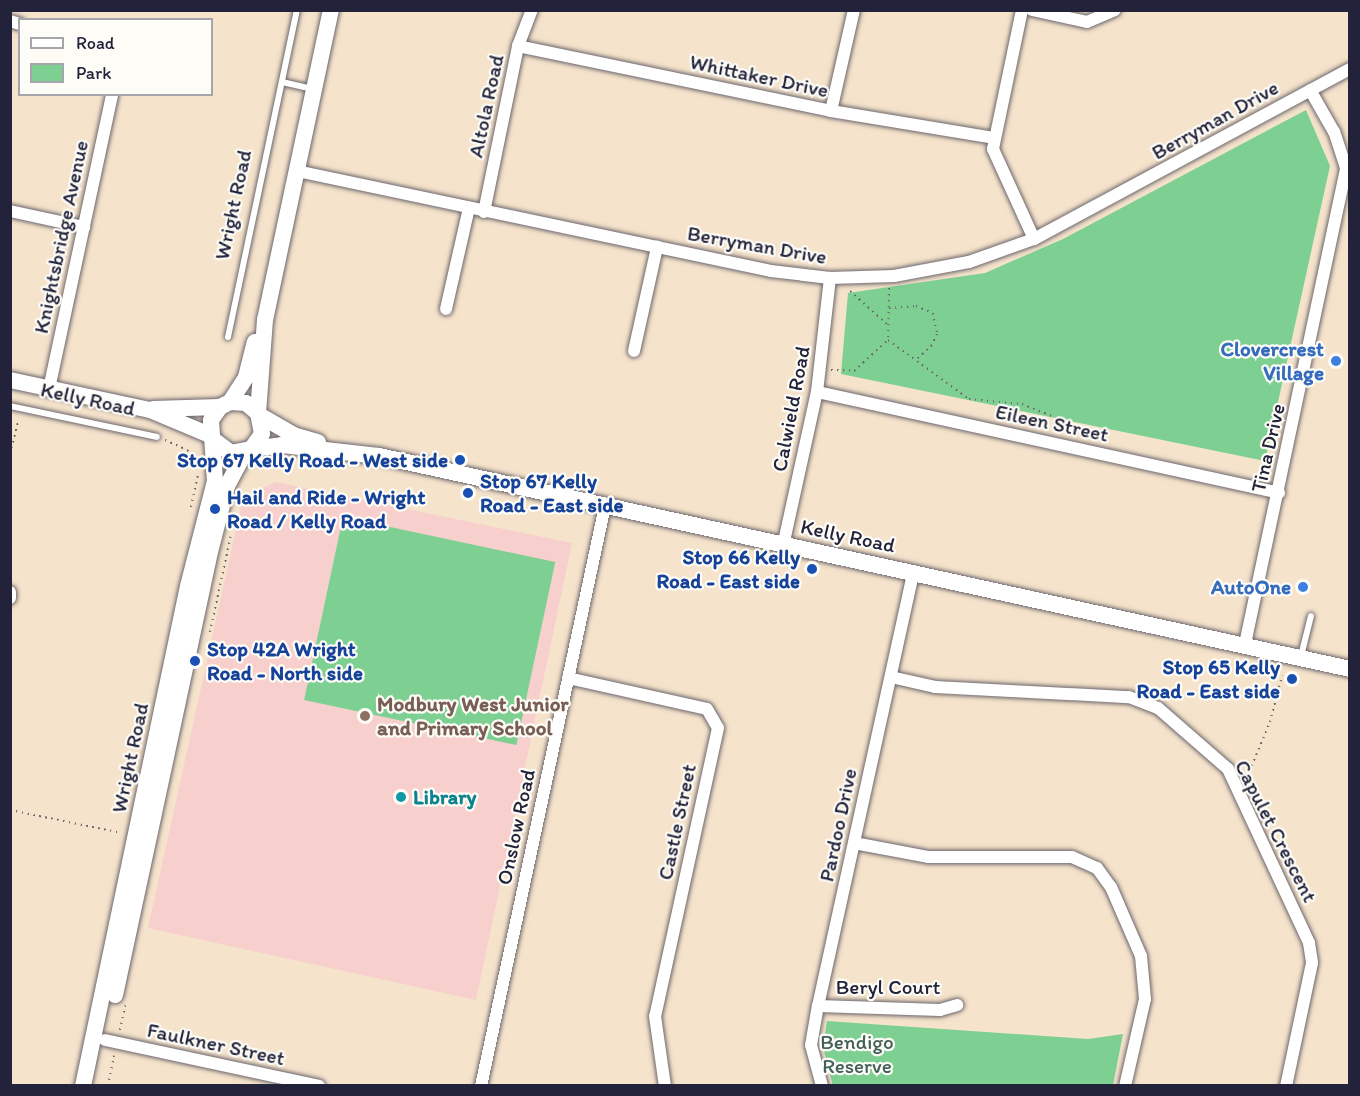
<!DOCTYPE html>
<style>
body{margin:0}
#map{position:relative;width:1360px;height:1096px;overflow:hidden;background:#f5e3cb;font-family:Itim,sans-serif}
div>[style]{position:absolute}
.built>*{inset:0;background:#f7d0ce}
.green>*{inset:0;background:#7dd092;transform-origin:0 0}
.path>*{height:2px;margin-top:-1px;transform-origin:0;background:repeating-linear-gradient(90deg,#6c666d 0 1.5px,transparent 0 6px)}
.roads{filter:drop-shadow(0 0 2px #6c666d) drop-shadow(0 0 2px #6c666d)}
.lane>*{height:6px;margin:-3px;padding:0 3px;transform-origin:3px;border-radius:3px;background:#fff}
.street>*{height:12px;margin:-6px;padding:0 6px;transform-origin:6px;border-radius:6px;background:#fff}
.secondary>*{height:16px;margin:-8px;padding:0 8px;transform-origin:8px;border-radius:8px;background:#fff}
.dots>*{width:16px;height:16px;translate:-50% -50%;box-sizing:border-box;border:3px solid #fdfcf7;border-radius:50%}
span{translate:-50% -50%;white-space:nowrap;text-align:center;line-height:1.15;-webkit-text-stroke:4.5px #fdfcf7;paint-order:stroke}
.street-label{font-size:21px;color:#22223b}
.shop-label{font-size:21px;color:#366cbe;font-weight:700}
.right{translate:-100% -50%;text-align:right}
.transit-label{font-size:21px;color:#164399;font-weight:700}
.left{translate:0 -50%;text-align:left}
.education-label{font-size:21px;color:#785e54;font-weight:700}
.culture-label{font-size:21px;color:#0d838f;font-weight:700}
.park-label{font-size:21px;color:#425f59}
.frame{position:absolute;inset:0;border:12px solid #22223b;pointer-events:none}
.legend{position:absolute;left:18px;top:18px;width:195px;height:78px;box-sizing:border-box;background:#fdfcf7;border:2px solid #a5a5ac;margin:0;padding:8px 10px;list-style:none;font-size:18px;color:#22223b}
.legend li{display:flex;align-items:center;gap:12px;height:30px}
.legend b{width:30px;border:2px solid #a5a5ac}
</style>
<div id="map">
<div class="built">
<div style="clip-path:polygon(276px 482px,572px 543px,476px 1000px,148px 928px,241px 507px,255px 491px)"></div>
</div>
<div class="green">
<div style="clip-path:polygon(1306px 110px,1330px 166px,1265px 461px,841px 374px,848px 293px,985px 273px,1063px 239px)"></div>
<div style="left:343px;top:517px;width:217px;height:187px;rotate:12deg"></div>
<div style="clip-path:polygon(827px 1021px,1088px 1039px,1123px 1034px,1113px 1085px,833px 1086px,823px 1047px)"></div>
</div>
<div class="path">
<div style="left:889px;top:288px;width:52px;rotate:91.1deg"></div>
<div style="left:888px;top:340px;width:100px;rotate:36.1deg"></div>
<div style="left:969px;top:399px;width:53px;rotate:5.4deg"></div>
<div style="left:1022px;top:404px;width:48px;rotate:21.8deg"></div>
<div style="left:1067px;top:422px;width:20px;rotate:37deg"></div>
<div style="left:850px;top:291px;width:51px;rotate:41.8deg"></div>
<div style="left:889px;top:308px;width:27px;rotate:-4deg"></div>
<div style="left:916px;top:306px;width:18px;rotate:22deg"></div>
<div style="left:933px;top:313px;width:21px;rotate:79deg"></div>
<div style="left:937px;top:334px;width:12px;rotate:114deg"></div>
<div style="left:932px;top:345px;width:22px;rotate:137deg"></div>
<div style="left:831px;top:370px;width:23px;rotate:2deg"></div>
<div style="left:854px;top:371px;width:46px;rotate:-42.4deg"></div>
<div style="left:165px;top:440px;width:24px;rotate:24deg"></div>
<div style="left:187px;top:450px;width:15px;rotate:42deg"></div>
<div style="left:10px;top:454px;width:36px;rotate:-76deg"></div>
<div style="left:191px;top:507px;width:34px;rotate:-78deg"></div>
<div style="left:210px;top:632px;width:99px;rotate:-77.8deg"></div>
<div style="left:1247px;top:777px;width:60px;rotate:-67.3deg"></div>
<div style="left:1270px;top:722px;width:48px;rotate:-75.4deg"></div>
<div style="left:10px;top:810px;width:114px;rotate:11.6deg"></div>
<div style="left:120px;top:1030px;width:25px;rotate:-78deg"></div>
<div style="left:108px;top:1086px;width:31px;rotate:-79deg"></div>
</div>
<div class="roads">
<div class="lane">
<div style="left:282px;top:82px;width:32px;rotate:13deg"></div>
<div style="left:228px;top:337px;width:334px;rotate:-78.1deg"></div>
<div style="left:10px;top:406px;width:150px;rotate:11.9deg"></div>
<div style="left:1301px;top:656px;width:41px;rotate:-76deg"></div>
</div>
<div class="street">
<div style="left:1022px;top:10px;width:142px;rotate:101.8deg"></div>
<div style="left:993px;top:149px;width:99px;rotate:65.5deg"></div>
<div style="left:1032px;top:10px;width:56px;rotate:12.3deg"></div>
<div style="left:1087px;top:22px;width:30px;rotate:-23deg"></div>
<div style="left:10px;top:21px;width:10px;rotate:17deg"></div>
<div style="left:518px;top:46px;width:320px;rotate:11.7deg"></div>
<div style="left:831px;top:111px;width:165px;rotate:9.4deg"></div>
<div style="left:831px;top:111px;width:104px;rotate:-77.2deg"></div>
<div style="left:297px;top:171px;width:484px;rotate:11.9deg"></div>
<div style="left:771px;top:271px;width:59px;rotate:6.8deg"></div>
<div style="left:830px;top:278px;width:64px;rotate:-1.8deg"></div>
<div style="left:894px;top:276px;width:76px;rotate:-10.6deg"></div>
<div style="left:969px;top:262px;width:69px;rotate:-19.5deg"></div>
<div style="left:1034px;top:239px;width:359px;rotate:-28.3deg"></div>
<div style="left:10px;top:211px;width:76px;rotate:12.2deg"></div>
<div style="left:484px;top:212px;width:169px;rotate:-78.4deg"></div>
<div style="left:518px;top:46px;width:39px;rotate:-69deg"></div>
<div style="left:446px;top:309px;width:104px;rotate:-77.2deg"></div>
<div style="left:634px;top:351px;width:107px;rotate:-77.5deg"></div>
<div style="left:49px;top:389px;width:302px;rotate:-77.9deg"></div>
<div style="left:817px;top:392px;width:473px;rotate:12.3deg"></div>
<div style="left:783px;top:546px;width:158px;rotate:-77.6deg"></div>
<div style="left:817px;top:392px;width:115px;rotate:-83.5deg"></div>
<div style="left:10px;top:592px;width:6px;rotate:90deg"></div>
<div style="left:1245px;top:644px;width:487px;rotate:-78deg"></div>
<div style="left:1346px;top:168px;width:38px;rotate:-108deg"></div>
<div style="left:1334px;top:132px;width:48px;rotate:-119.7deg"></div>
<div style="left:891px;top:677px;width:45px;rotate:12.8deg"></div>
<div style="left:935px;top:687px;width:194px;rotate:3deg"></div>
<div style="left:1129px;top:697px;width:31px;rotate:21deg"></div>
<div style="left:1158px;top:708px;width:93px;rotate:41.1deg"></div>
<div style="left:1228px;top:769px;width:192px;rotate:65deg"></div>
<div style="left:1309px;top:943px;width:20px;rotate:81deg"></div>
<div style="left:1312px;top:963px;width:126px;rotate:101.9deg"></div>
<div style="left:568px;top:678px;width:142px;rotate:12.6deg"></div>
<div style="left:707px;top:709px;width:22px;rotate:60deg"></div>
<div style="left:718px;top:728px;width:295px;rotate:102.3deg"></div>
<div style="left:655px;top:1016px;width:71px;rotate:81.9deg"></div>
<div style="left:854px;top:843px;width:75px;rotate:10.7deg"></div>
<div style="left:928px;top:857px;width:144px"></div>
<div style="left:1072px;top:857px;width:27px;rotate:24deg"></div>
<div style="left:1097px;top:868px;width:24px;rotate:54deg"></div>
<div style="left:1111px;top:887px;width:75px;rotate:66.5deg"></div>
<div style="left:1141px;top:956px;width:43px;rotate:84.7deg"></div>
<div style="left:1145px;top:999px;width:89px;rotate:102.9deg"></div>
<div style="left:818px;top:1006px;width:122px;rotate:1.9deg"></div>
<div style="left:940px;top:1010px;width:18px;rotate:-16deg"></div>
<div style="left:105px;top:1040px;width:219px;rotate:12.1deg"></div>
<div style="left:481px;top:1086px;width:593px;rotate:-77.93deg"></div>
<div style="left:822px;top:1086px;width:42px;rotate:-105deg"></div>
<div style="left:811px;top:1045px;width:40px;rotate:-80deg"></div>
<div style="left:818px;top:1006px;width:442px;rotate:-77.6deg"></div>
</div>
<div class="secondary">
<div style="left:10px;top:380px;width:143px;rotate:12.1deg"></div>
<div style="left:150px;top:410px;width:67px;rotate:22.8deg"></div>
<div style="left:230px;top:402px;width:30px;rotate:-57deg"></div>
<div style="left:246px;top:377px;width:36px;rotate:-76deg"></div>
<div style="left:153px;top:409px;width:67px;rotate:-1.7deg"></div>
<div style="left:258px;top:413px;width:93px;rotate:-85.7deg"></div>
<div style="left:265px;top:320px;width:317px;rotate:-78deg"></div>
<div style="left:259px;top:415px;width:39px;rotate:30deg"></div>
<div style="left:293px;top:435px;width:26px;rotate:16deg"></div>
<div style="left:251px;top:449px;width:31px;rotate:-7deg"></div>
<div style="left:282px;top:445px;width:98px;rotate:6.5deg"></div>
<div style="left:379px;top:456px;width:994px;rotate:12.37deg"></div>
<div style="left:115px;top:995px;width:453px;rotate:-77.9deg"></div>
<div style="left:210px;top:552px;width:68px;rotate:-75.6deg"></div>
<div style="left:227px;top:486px;width:38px;rotate:-62deg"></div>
<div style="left:83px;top:1086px;width:511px;rotate:-78.14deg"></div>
<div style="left:188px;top:586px;width:108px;rotate:-75.6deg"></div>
<div style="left:215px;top:481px;width:61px;rotate:-93.8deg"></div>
<div style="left:211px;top:420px;width:16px;rotate:-55deg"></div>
<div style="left:220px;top:407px;width:11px;rotate:-27deg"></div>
<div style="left:230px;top:402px;width:16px;rotate:4deg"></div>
<div style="left:246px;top:403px;width:16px;rotate:40deg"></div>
<div style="left:258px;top:413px;width:21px;rotate:79deg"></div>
<div style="left:262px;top:434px;width:19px;rotate:126deg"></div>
<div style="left:251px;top:449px;width:20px;rotate:169deg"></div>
<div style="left:231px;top:453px;width:21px;rotate:-143deg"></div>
</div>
</div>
<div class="dots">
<div style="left:1336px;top:361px;background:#3f7fe0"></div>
<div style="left:460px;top:460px;background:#1a4fb4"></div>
<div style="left:468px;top:493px;background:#1a4fb4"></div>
<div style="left:215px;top:509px;background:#1a4fb4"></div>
<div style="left:812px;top:569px;background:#1a4fb4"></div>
<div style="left:1303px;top:587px;background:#3f7fe0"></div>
<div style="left:195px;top:661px;background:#1a4fb4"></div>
<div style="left:1292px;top:679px;background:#1a4fb4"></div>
<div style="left:365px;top:716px;background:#8d6e63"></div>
<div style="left:401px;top:797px;background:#0f9aa8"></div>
</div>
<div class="street-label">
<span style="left:759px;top:76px;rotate:12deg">Whittaker Drive</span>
<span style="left:486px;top:106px;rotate:-78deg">Altola Road</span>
<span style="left:1215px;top:120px;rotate:-29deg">Berryman Drive</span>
<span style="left:233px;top:205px;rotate:-78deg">Wright Road</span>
<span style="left:61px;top:237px;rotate:-78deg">Knightsbridge Avenue</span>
<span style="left:757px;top:245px;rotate:10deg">Berryman Drive</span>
<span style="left:88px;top:399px;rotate:12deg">Kelly Road</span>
<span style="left:791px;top:409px;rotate:-79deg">Calwield Road</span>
<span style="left:1052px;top:423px;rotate:12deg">Eileen Street</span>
<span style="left:1268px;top:448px;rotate:-77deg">Tina Drive</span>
<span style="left:848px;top:536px;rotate:12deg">Kelly Road</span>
<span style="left:130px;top:758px;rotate:-78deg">Wright Road</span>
<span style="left:677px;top:822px;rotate:-78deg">Castle Street</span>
<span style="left:838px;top:825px;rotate:-78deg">Pardoo Drive</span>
<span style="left:516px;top:827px;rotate:-78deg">Onslow Road</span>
<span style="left:1276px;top:831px;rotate:63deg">Capulet Crescent</span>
<span style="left:888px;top:987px">Beryl Court</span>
<span style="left:216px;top:1044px;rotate:12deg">Faulkner Street</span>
</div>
<div class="shop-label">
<span class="right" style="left:1324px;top:361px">Clovercrest<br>Village</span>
<span class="right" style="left:1291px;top:587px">AutoOne</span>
</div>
<div class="transit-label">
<span class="right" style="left:448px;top:460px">Stop 67 Kelly Road - West side</span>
<span class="left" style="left:480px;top:493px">Stop 67 Kelly<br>Road - East side</span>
<span class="left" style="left:227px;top:509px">Hail and Ride - Wright<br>Road / Kelly Road</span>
<span class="right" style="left:800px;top:569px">Stop 66 Kelly<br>Road - East side</span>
<span class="left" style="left:207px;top:661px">Stop 42A Wright<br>Road - North side</span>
<span class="right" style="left:1280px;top:679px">Stop 65 Kelly<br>Road - East side</span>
</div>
<div class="education-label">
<span class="left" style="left:377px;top:716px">Modbury West Junior<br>and Primary School</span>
</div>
<div class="culture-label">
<span class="left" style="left:413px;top:797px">Library</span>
</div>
<div class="park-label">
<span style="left:857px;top:1054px">Bendigo<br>Reserve</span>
</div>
<div class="frame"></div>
<ul class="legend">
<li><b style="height:8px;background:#fff"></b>Road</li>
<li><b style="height:16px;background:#7dd092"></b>Park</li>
</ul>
</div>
